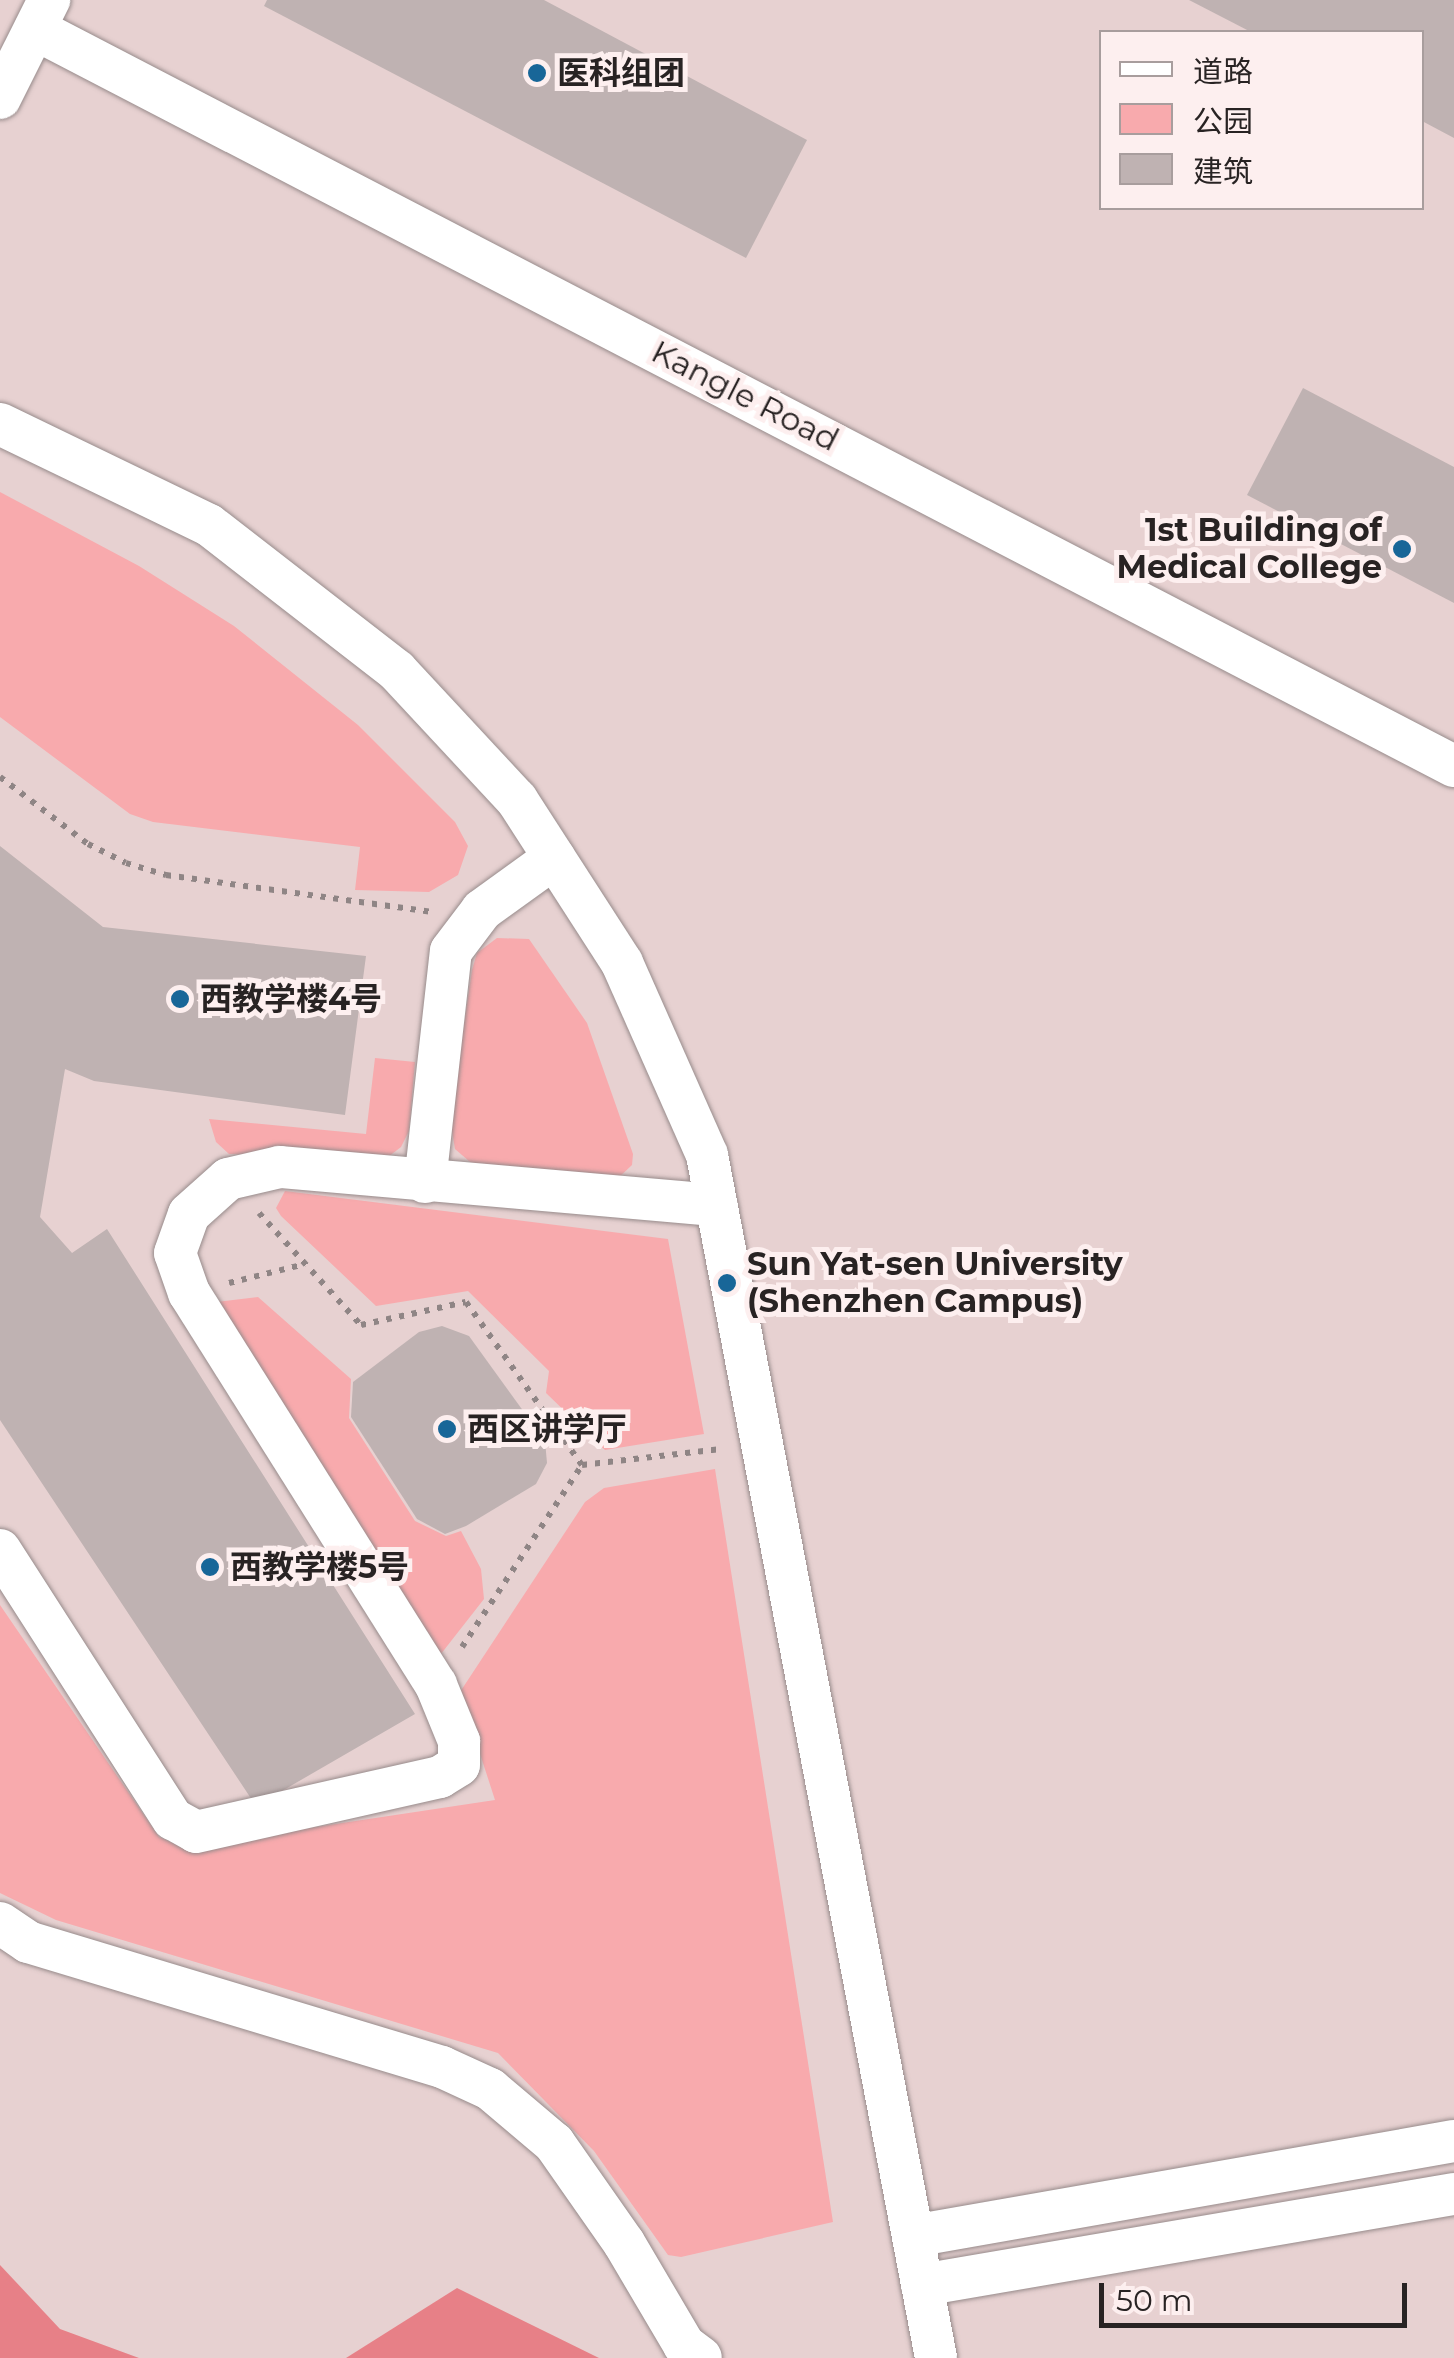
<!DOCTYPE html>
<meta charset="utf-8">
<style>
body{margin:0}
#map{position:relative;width:1454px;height:2358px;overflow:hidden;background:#f0e2e2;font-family:Montserrat,"Noto Sans SC",sans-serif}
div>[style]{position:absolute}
.built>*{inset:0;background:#e7d1d1}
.green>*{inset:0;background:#f8aaad}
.forest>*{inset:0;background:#e78087}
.building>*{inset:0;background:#bfb2b2}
.path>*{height:6px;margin-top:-3px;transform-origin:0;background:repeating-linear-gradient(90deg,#8f8585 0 5px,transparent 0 13px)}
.roads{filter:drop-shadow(0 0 2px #978b8b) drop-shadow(0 0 2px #978b8b)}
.minor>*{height:42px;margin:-21px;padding:0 21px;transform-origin:21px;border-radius:21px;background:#fff}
.dots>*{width:28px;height:28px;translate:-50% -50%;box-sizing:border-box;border:5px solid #fdefef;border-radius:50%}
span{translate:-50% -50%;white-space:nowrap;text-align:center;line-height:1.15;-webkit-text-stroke:10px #fdefef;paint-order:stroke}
.poi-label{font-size:32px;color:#282323;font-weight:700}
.left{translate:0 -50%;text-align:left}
.right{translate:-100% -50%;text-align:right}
.street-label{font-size:32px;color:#282323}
.legend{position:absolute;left:1099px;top:30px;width:325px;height:180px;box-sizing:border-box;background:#fdefef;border:2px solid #a89d9d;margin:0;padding:12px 18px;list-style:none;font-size:30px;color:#282323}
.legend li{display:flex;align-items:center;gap:20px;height:50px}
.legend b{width:50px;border:2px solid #a89d9d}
.scale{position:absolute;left:1099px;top:2283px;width:308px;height:45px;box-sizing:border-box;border:5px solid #282323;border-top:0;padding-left:12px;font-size:30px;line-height:35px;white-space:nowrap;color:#282323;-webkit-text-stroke:8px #fdefef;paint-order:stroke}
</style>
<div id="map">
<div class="built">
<div style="clip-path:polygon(evenodd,0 0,1454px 0,1454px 2358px,0 2358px,0 0,1102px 32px,1422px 32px,1422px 208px,1102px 208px,1102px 32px)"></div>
</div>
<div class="green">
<div style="clip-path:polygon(0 492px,139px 566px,234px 626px,358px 725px,455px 822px,468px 846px,458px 875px,429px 892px,355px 890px,360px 847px,153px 822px,130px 814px,0 717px)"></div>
<div style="clip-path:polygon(497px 938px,529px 939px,587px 1023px,633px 1154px,632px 1165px,615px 1181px,477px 1168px,455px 1149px,450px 1119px,472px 970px,477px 953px)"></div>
<div style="clip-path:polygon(375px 1058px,415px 1062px,409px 1131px,401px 1147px,384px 1160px,229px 1154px,216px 1142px,209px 1119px,366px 1134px)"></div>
<div style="clip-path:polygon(285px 1191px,668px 1239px,704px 1434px,605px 1450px,546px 1393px,549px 1371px,468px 1291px,376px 1306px,281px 1216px,276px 1208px)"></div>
<div style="clip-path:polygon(258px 1297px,351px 1379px,349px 1418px,415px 1521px,446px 1536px,461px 1531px,481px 1569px,484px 1599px,437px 1659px,208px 1303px)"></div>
<div style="clip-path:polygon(715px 1469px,833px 2222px,681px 2257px,668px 2255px,594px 2151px,498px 2053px,56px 1920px,0 1893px,0 1605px,159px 1837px,182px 1847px,495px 1800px,460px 1692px,585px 1502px,604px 1488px)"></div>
</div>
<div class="forest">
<div style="clip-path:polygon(0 2265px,60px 2329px,139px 2358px,0 2358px)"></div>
<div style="clip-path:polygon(457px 2288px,599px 2358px,346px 2358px)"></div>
</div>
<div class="building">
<div style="clip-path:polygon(267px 0,544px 0,807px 140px,746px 258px,264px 6px)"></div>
<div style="clip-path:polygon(1189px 0,1454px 0,1454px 138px,1422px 121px,1422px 32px,1251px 32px)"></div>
<div style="clip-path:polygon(1303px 388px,1454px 467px,1454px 603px,1247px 495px)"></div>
<div style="clip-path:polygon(0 846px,103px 927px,366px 956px,345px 1115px,94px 1081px,65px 1069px,40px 1217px,72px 1253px,107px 1229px,415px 1714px,256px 1806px,0 1420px)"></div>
<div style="clip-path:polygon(442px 1326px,469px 1336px,545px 1441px,547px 1463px,536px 1484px,466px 1526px,445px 1534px,417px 1519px,351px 1417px,353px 1382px,419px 1332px)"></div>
</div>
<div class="path">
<div style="left:0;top:777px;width:111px;rotate:37.3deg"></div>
<div style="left:88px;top:844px;width:42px;rotate:26.6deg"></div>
<div style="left:126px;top:863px;width:42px;rotate:16.7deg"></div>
<div style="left:166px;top:875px;width:269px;rotate:7.9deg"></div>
<div style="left:259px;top:1213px;width:151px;rotate:47.7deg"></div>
<div style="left:361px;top:1325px;width:107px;rotate:-12.4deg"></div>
<div style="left:466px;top:1302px;width:200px;rotate:54.6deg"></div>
<div style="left:229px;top:1283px;width:78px;rotate:-14deg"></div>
<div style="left:462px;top:1647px;width:218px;rotate:-56.6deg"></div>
<div style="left:582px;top:1465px;width:140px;rotate:-6.6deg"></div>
</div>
<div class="roads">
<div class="minor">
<div style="left:35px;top:29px;width:1599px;rotate:27.45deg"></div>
<div style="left:0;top:98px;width:110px;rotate:-63.4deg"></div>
<div style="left:0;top:424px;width:232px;rotate:25.8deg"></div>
<div style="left:209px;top:525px;width:238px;rotate:37.8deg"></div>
<div style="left:397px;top:671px;width:176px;rotate:47.1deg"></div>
<div style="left:517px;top:800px;width:194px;rotate:57.2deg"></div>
<div style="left:622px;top:963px;width:210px;rotate:66.1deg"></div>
<div style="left:707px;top:1155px;width:1225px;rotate:79.22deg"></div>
<div style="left:425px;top:1182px;width:232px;rotate:-83.6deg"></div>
<div style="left:451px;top:951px;width:51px;rotate:-52.9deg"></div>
<div style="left:482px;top:910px;width:89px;rotate:-35.8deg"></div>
<div style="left:0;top:1550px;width:320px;rotate:57.3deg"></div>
<div style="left:173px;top:1819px;width:26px;rotate:29deg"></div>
<div style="left:196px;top:1832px;width:250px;rotate:-12.7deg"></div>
<div style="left:440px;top:1777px;width:22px;rotate:-32deg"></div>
<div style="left:459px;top:1765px;width:24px;rotate:-90deg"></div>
<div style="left:459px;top:1741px;width:61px;rotate:-112.3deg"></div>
<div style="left:436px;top:1685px;width:463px;rotate:-122.2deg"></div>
<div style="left:189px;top:1293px;width:42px;rotate:-109.3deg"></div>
<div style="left:175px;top:1253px;width:41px;rotate:-70.3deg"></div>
<div style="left:189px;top:1214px;width:52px;rotate:-41.9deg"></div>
<div style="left:228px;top:1179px;width:53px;rotate:-13deg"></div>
<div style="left:280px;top:1167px;width:438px;rotate:5deg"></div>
<div style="left:0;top:1923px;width:34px;rotate:34deg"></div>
<div style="left:28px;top:1942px;width:432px;rotate:16.8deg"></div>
<div style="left:442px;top:2067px;width:53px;rotate:24.6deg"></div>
<div style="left:490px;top:2089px;width:84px;rotate:40.2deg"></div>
<div style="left:554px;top:2143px;width:122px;rotate:55deg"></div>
<div style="left:624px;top:2243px;width:118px;rotate:59.5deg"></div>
<div style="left:684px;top:2345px;width:21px;rotate:37deg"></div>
<div style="left:913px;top:2236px;width:549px;rotate:-9.96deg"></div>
<div style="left:922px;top:2285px;width:540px;rotate:-9.71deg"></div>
</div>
</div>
<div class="dots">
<div style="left:537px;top:73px;background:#186698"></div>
<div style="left:1402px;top:549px;background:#186698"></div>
<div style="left:180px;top:999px;background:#186698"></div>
<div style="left:727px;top:1283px;background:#186698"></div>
<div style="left:447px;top:1429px;background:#186698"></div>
<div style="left:210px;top:1567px;background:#186698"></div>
</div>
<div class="poi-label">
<span class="left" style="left:557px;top:73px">医科组团</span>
<span class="right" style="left:1382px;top:549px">1st Building of<br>Medical College</span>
<span class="left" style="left:200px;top:999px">西教学楼4号</span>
<span class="left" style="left:747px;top:1283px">Sun Yat-sen University<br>(Shenzhen Campus)</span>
<span class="left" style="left:467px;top:1429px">西区讲学厅</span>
<span class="left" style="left:230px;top:1567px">西教学楼5号</span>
</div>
<div class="street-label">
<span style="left:745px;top:396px;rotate:27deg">Kangle Road</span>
</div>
<ul class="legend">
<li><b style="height:12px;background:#fff"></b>道路</li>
<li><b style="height:28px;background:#f8aaad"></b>公园</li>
<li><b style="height:28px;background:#bfb2b2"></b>建筑</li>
</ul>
<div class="scale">50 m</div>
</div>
